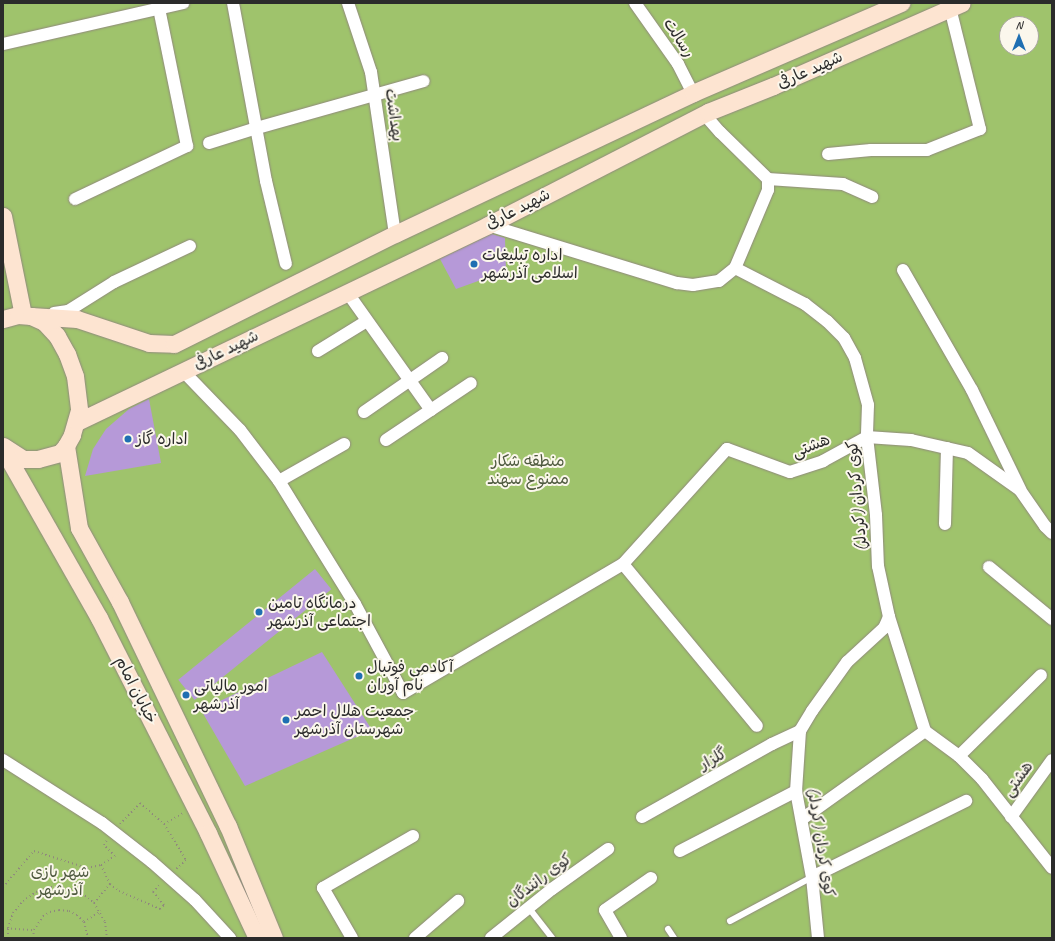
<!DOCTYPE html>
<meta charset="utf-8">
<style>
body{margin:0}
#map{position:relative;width:1055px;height:941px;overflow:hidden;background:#f5e7cf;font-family:Caveat,"Playpen Sans Arabic",sans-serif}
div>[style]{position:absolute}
.green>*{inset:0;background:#9fc36c}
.building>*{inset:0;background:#b699d8;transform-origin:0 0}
.path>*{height:2px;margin-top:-1px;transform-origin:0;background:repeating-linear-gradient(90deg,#90897d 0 1px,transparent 0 4px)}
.roads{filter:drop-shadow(0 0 1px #90897d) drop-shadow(0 0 1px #90897d)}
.lane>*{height:6px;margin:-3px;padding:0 3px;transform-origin:3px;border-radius:3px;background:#fff}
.street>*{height:12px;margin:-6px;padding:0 6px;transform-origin:6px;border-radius:6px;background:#fff}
.secondary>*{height:17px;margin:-8.5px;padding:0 8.5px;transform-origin:8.5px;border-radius:8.5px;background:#fde4d1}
.dots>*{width:11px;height:11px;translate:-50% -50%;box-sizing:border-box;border:2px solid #fbf7ec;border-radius:50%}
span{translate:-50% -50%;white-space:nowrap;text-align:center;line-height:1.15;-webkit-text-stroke:4px #fbf7ec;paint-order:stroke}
.street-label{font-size:16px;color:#2b2b2b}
.poi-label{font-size:16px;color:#2b2b2b}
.left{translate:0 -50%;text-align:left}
.park-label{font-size:16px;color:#4e593e}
.frame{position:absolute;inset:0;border:4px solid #2b2b2b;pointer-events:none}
.north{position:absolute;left:999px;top:16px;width:40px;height:40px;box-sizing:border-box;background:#fbf7ec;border:1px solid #a8a59f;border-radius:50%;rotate:0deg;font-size:11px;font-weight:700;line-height:16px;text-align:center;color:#2b2b2b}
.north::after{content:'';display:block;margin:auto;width:14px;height:18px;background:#1f6fb2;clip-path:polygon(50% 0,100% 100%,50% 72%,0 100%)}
</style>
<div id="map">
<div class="green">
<div style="clip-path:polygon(evenodd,3px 3px,1052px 3px,1052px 938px,3px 938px,3px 3px,1007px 24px,1031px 24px,1031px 48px,1007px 48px,1007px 24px)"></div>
</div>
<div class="building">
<div style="clip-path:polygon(492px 234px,505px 238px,506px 271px,456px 289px,440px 259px)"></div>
<div style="clip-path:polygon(149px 399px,161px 463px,85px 476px,93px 449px,106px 429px,129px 409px)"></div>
<div style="left:315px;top:569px;width:26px;height:176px;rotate:51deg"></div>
<div style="clip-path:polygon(322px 652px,372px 730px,245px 786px,201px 710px)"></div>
</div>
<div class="path">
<div style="left:120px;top:824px;width:29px;rotate:-46deg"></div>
<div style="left:140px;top:803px;width:32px;rotate:41deg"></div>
<div style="left:164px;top:824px;width:22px;rotate:-30deg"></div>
<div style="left:164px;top:824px;width:42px;rotate:58.6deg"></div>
<div style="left:186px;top:860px;width:13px;rotate:138deg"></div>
<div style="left:101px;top:865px;width:21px;rotate:65deg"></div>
<div style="left:110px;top:884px;width:11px;rotate:38deg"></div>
<div style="left:119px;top:891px;width:45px;rotate:23.7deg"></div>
<div style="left:160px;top:909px;width:6px;rotate:-45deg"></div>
<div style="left:164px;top:905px;width:17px;rotate:-130deg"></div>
<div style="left:153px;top:892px;width:11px;rotate:-49deg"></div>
<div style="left:3px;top:887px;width:48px;rotate:-49.3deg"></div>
<div style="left:34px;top:851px;width:56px;rotate:17.8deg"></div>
<div style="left:87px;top:868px;width:14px;rotate:-12deg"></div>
<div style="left:101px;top:865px;width:17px;rotate:-33deg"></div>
<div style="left:115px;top:856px;width:16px;rotate:-135deg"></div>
<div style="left:104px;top:845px;width:6px;rotate:-59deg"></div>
<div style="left:94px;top:903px;width:25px;rotate:-50deg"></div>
<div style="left:84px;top:922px;width:20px;rotate:-33deg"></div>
<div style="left:3px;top:928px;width:31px;rotate:4deg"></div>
<div style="left:8px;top:938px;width:10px;rotate:-90deg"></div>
<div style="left:8px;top:928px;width:16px;rotate:-72deg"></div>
<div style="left:13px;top:913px;width:16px;rotate:-50deg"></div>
<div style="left:23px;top:901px;width:16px;rotate:-35deg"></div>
<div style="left:36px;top:892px;width:16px;rotate:-18deg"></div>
<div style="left:51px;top:887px;width:16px;rotate:4deg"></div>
<div style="left:67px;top:888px;width:16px;rotate:18deg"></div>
<div style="left:82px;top:893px;width:16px;rotate:40deg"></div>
<div style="left:94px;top:903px;width:22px;rotate:60deg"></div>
<div style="left:105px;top:922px;width:16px;rotate:83deg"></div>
<div style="left:33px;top:938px;width:8px;rotate:-83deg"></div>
<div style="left:34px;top:930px;width:17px;rotate:-57deg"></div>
<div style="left:43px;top:916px;width:8px;rotate:-30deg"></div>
<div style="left:50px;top:912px;width:9px;rotate:-13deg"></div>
<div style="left:59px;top:910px;width:10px;rotate:6deg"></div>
<div style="left:69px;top:911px;width:9px;rotate:27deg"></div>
<div style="left:77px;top:915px;width:10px;rotate:45deg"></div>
<div style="left:84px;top:922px;width:16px;rotate:76deg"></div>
</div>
<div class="roads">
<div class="lane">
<div style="left:528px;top:907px;width:39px;rotate:52deg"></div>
<div style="left:730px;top:921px;width:93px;rotate:-28.2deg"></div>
<div style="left:668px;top:929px;width:11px;rotate:56deg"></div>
</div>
<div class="street">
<div style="left:233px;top:3px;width:181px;rotate:79.5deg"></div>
<div style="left:266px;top:181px;width:85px;rotate:76.5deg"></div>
<div style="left:348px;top:3px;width:73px;rotate:71.6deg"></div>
<div style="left:371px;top:72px;width:164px;rotate:81.6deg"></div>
<div style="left:635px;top:3px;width:75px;rotate:54.8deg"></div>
<div style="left:678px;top:64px;width:33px;rotate:63deg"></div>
<div style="left:3px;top:44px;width:185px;rotate:-12.8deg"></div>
<div style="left:705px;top:115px;width:23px;rotate:49deg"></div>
<div style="left:720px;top:132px;width:67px;rotate:44.4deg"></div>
<div style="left:768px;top:179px;width:11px;rotate:90deg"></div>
<div style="left:768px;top:190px;width:85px;rotate:112.9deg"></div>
<div style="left:735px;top:268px;width:79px;rotate:27.2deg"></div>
<div style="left:805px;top:304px;width:28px;rotate:38deg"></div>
<div style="left:827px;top:321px;width:24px;rotate:45deg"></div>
<div style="left:844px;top:338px;width:23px;rotate:61deg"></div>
<div style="left:855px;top:358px;width:49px;rotate:74.5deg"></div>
<div style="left:868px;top:405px;width:32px;rotate:92deg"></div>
<div style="left:867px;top:437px;width:79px;rotate:83.4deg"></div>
<div style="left:876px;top:515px;width:51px;rotate:87.8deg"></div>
<div style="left:878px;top:566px;width:52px;rotate:77.8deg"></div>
<div style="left:889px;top:617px;width:12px;rotate:114deg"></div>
<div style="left:884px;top:628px;width:50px;rotate:137.4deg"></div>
<div style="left:847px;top:662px;width:60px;rotate:125.5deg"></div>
<div style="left:812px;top:711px;width:23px;rotate:121deg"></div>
<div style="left:800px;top:731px;width:60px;rotate:93.8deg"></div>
<div style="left:796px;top:791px;width:87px;rotate:79.5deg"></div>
<div style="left:812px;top:877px;width:61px;rotate:84.4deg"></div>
<div style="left:209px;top:143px;width:50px;rotate:-17.4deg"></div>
<div style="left:257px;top:128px;width:173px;rotate:-15.7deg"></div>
<div style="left:828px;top:154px;width:43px;rotate:-5.3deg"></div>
<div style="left:871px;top:150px;width:56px"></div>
<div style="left:927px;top:150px;width:57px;rotate:-21.6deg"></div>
<div style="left:980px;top:129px;width:125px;rotate:-103.9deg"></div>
<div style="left:768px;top:179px;width:75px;rotate:3.8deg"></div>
<div style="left:843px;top:184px;width:32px;rotate:24deg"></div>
<div style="left:75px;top:199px;width:124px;rotate:-25.3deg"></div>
<div style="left:187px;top:146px;width:141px;rotate:-101.5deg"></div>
<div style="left:488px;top:225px;width:198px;rotate:17.1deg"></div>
<div style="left:677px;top:283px;width:16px;rotate:7deg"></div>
<div style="left:693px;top:285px;width:26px;rotate:-9deg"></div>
<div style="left:719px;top:281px;width:21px;rotate:-39deg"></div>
<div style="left:903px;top:270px;width:138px;rotate:60.1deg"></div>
<div style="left:972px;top:390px;width:110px;rotate:64.1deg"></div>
<div style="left:347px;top:292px;width:145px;rotate:54.6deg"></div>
<div style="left:54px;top:313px;width:14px;rotate:-8deg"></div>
<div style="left:68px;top:311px;width:54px;rotate:-32.2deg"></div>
<div style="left:114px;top:282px;width:84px;rotate:-25.3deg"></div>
<div style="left:318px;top:351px;width:57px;rotate:-31.5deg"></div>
<div style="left:183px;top:371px;width:82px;rotate:46deg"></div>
<div style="left:240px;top:430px;width:64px;rotate:52.6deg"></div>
<div style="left:279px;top:481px;width:145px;rotate:58.3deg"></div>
<div style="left:355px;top:604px;width:101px;rotate:61.7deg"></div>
<div style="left:403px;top:693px;width:255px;rotate:-30.4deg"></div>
<div style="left:623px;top:564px;width:155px;rotate:-47.9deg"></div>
<div style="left:727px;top:449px;width:67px;rotate:20.1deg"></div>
<div style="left:790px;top:472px;width:35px;rotate:-18deg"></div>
<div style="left:823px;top:461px;width:50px;rotate:-28.6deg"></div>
<div style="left:867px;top:437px;width:44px;rotate:3.9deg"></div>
<div style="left:911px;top:440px;width:58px;rotate:12.8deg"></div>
<div style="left:968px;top:453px;width:64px;rotate:35.4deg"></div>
<div style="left:1020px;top:490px;width:44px;rotate:55.2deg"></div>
<div style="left:1045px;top:526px;width:10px;rotate:45deg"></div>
<div style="left:364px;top:412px;width:95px;rotate:-34.7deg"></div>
<div style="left:386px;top:440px;width:102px;rotate:-33.8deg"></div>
<div style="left:279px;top:481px;width:75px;rotate:-29.6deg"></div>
<div style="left:945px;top:524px;width:76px;rotate:-88.5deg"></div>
<div style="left:623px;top:564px;width:210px;rotate:50.4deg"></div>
<div style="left:989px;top:567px;width:82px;rotate:39.5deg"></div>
<div style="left:925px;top:731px;width:42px;rotate:36.3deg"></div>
<div style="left:959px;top:756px;width:33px;rotate:45deg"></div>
<div style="left:982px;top:779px;width:113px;rotate:51.8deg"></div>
<div style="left:959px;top:756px;width:115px;rotate:-44.6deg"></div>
<div style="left:3px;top:760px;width:117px;rotate:32.5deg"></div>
<div style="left:102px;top:823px;width:63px;rotate:38deg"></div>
<div style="left:152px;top:862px;width:57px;rotate:41.5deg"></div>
<div style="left:195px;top:900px;width:52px;rotate:47.4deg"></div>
<div style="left:642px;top:817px;width:149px;rotate:-29.3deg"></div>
<div style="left:772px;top:744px;width:31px;rotate:-25deg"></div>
<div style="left:1011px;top:817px;width:70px;rotate:-54.3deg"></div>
<div style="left:802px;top:819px;width:151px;rotate:-35.6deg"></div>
<div style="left:925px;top:731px;width:120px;rotate:-107.5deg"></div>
<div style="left:680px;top:851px;width:131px;rotate:-27.3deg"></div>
<div style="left:812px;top:877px;width:172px;rotate:-26.3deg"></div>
<div style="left:352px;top:938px;width:58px;rotate:-120.1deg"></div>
<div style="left:323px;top:888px;width:104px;rotate:-30deg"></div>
<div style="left:415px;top:938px;width:57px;rotate:-40.7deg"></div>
<div style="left:491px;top:938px;width:78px;rotate:-38.8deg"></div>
<div style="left:552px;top:889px;width:69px;rotate:-35.5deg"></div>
<div style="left:621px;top:938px;width:32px;rotate:-120deg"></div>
<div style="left:605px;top:910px;width:56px;rotate:-34.8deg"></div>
</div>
<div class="secondary">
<div style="left:3px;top:216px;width:101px;rotate:78.6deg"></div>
<div style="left:31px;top:316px;width:46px;rotate:3.7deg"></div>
<div style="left:77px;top:319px;width:76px;rotate:18.4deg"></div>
<div style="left:149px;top:343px;width:25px;rotate:2deg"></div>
<div style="left:174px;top:344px;width:247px;rotate:-26.5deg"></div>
<div style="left:395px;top:234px;width:330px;rotate:-25.3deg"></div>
<div style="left:693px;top:93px;width:227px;rotate:-23.4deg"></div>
<div style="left:3px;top:319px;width:16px;rotate:-15deg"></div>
<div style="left:18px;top:315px;width:13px;rotate:4deg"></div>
<div style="left:31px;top:316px;width:14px;rotate:25deg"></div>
<div style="left:44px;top:322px;width:19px;rotate:47deg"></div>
<div style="left:57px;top:336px;width:21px;rotate:61deg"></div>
<div style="left:67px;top:354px;width:23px;rotate:70deg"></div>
<div style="left:75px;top:376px;width:34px;rotate:83deg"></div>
<div style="left:79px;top:410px;width:26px;rotate:106deg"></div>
<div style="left:72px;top:435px;width:13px;rotate:119deg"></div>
<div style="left:66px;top:446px;width:9px;rotate:131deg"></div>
<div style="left:60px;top:453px;width:23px;rotate:165deg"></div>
<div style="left:38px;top:459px;width:15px;rotate:180deg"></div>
<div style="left:23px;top:459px;width:24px;rotate:-147deg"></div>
<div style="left:77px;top:422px;width:456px;rotate:-25.6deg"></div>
<div style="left:488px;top:225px;width:247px;rotate:-27.2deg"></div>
<div style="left:708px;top:112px;width:70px;rotate:-21.8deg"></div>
<div style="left:773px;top:86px;width:206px;rotate:-23.7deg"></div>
<div style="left:66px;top:446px;width:83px;rotate:81deg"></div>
<div style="left:79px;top:528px;width:85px;rotate:61deg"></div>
<div style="left:120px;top:602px;width:249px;rotate:64.3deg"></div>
<div style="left:228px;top:826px;width:121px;rotate:67.7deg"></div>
<div style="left:3px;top:449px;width:194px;rotate:60.4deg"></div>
<div style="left:99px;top:618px;width:241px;rotate:63.1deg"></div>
<div style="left:208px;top:833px;width:116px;rotate:65deg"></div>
</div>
</div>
<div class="dots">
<div style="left:474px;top:264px;background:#1f6fb2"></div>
<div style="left:128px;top:439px;background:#1f6fb2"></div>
<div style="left:259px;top:612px;background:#1f6fb2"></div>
<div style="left:359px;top:676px;background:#1f6fb2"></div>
<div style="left:186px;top:695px;background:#1f6fb2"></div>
<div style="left:286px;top:720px;background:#1f6fb2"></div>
</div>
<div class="street-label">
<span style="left:679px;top:38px;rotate:57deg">رسالت</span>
<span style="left:810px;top:70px;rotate:-24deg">شهید عارفی</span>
<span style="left:394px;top:115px;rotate:82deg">بهداشت</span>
<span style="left:518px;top:209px;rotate:-27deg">شهید عارفی</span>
<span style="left:226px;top:350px;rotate:-26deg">شهید عارفی</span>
<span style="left:811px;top:446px;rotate:-22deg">هشتی</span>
<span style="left:857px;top:496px;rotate:-95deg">کوی کردان (کردلر)</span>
<span style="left:136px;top:690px;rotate:63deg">خیابان امام</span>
<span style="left:713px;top:759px;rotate:-29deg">گلزار</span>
<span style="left:1018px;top:779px;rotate:-54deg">هشتی</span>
<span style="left:821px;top:842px;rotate:81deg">کوی کردان (کردلر)</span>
<span style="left:539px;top:880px;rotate:-37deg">کوی رانندگان</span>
</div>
<div class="poi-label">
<span class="left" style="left:482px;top:264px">اداره تبلیغات<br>اسلامی آذرشهر</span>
<span class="left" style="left:136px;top:439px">اداره گاز</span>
<span class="left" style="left:268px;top:612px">درمانگاه تامین<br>اجتماعی آذرشهر</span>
<span class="left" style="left:367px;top:676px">آکادمی فوتبال<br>نام آوران</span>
<span class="left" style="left:194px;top:695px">امور مالیاتی<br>آذرشهر</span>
<span class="left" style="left:295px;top:720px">جمعیت هلال احمر<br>شهرستان آذرشهر</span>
</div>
<div class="park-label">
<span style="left:528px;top:470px">منطقه شکار<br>ممنوع سهند</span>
<span style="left:60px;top:881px">شهر بازی<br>آذرشهر</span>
</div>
<div class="frame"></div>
<div class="north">N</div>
</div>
